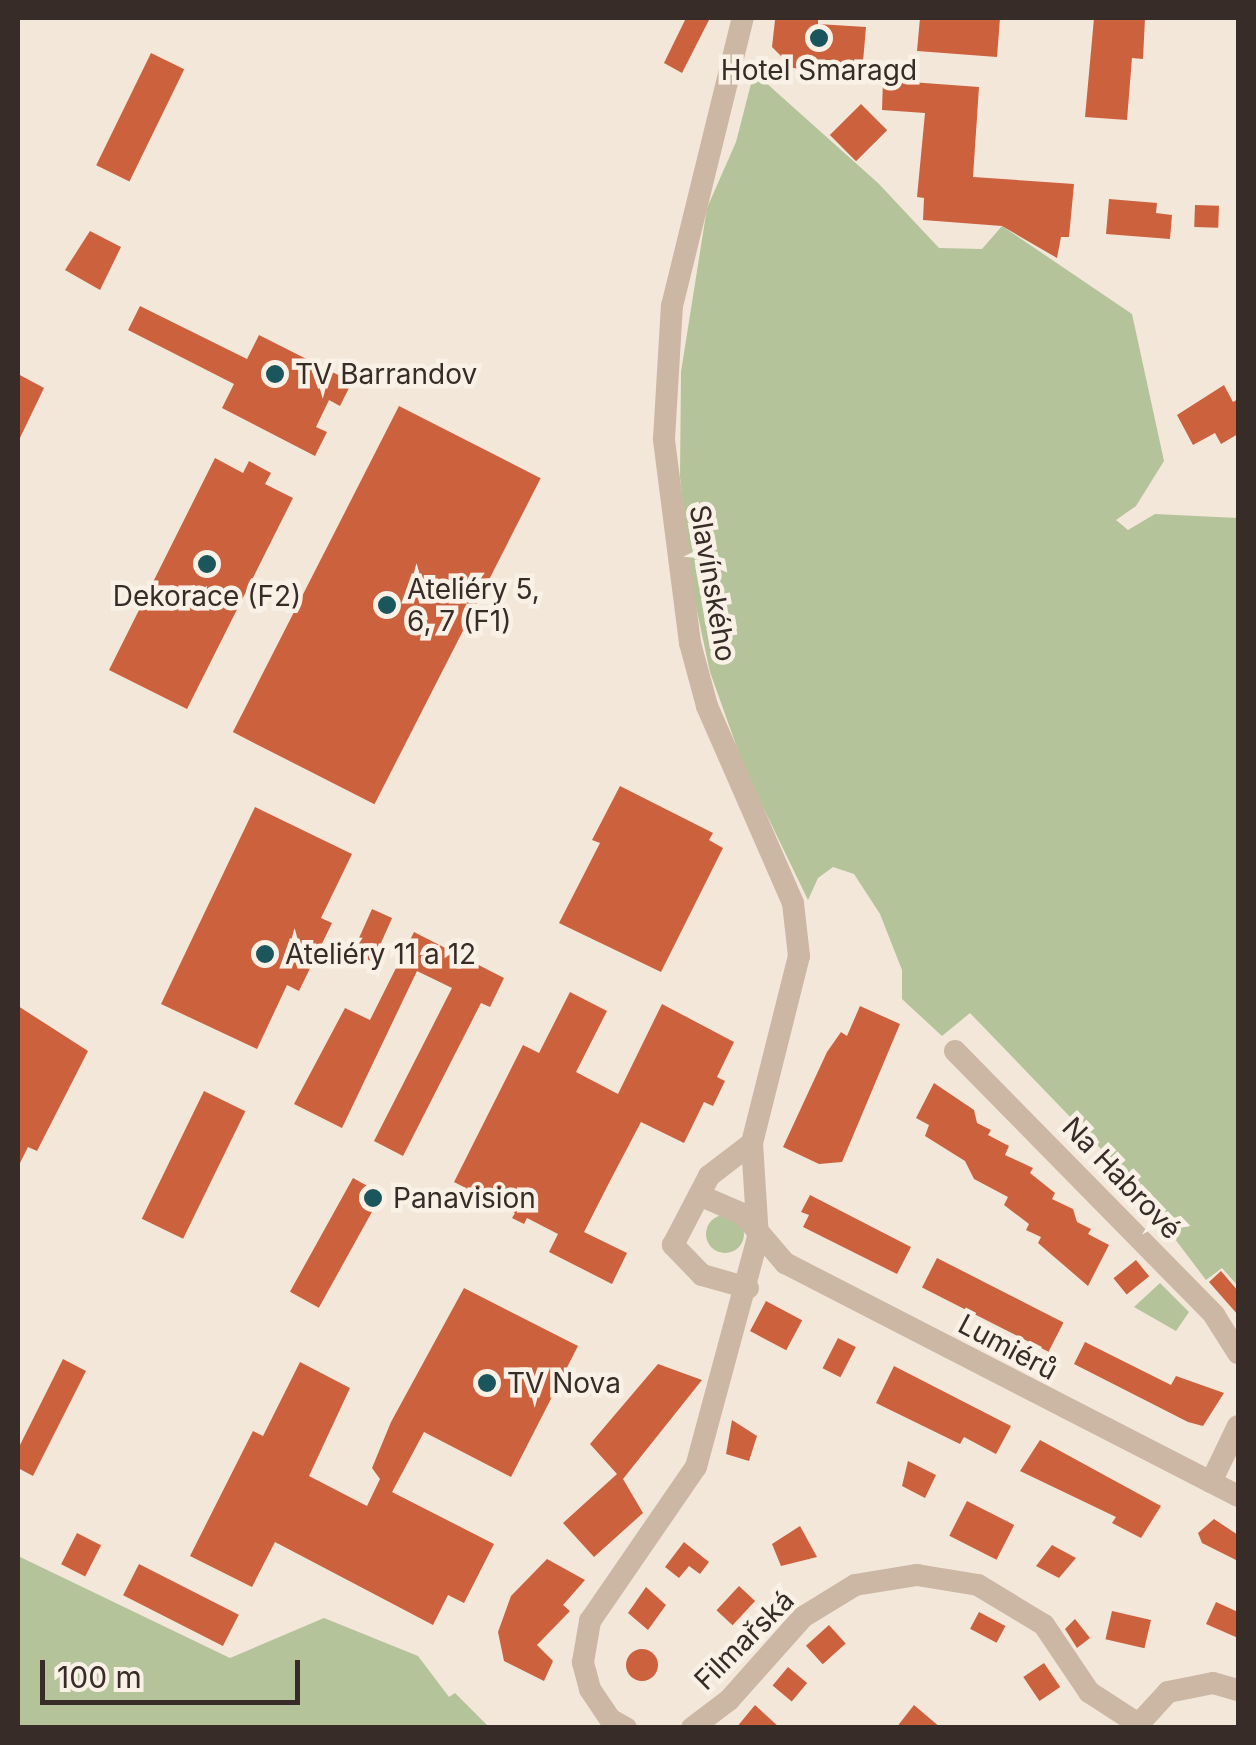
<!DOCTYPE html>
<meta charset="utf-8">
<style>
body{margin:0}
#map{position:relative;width:1256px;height:1745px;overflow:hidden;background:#f3e7da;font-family:Inter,sans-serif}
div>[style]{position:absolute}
.green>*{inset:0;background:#b4c399}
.round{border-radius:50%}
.building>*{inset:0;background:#cc613e;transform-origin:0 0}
.minor>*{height:22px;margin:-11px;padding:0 11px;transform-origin:11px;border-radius:11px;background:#ccb7a5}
.dots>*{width:28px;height:28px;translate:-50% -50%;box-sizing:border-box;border:5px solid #faf1e6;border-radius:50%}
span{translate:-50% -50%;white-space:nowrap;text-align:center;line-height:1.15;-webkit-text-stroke:9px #faf1e6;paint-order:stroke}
.poi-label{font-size:28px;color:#372c27}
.left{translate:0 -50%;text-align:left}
.street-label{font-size:28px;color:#372c27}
.frame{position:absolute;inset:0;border:20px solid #372c27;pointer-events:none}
.scale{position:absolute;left:40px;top:1660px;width:260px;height:45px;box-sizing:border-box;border:5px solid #372c27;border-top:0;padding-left:12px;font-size:30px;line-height:35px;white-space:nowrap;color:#372c27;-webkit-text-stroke:8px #faf1e6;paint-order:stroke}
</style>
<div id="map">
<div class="green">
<div style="clip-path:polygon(754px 72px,878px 183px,939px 248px,982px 249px,1002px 226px,1132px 314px,1164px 461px,1136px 506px,1116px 520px,1128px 530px,1155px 514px,1238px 518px,1238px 1286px,1222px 1268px,1206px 1280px,1128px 1177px,970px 1013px,942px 1036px,902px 999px,902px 970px,880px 914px,854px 874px,833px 867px,818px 878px,808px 900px,745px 770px,710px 672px,691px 583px,680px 477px,681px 372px,707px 208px,736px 142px)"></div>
<div class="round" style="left:706px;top:1215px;width:38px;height:38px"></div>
<div style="clip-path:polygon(1160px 1283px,1189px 1312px,1176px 1331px,1134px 1307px)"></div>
<div style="clip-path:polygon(18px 1556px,230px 1658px,324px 1618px,418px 1656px,449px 1697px,455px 1693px,489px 1727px,18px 1727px)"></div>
</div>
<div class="building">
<div style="clip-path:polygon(686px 18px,710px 18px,682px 73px,664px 63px)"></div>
<div style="clip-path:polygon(818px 18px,818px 24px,866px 27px,862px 73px,793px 68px,772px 47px,775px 20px)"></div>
<div style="clip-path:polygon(920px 18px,1000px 18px,997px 57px,917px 51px)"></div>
<div style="clip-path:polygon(1094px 18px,1145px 18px,1143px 59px,1132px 58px,1127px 120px,1085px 117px)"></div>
<div style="left:151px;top:53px;width:37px;height:125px;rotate:26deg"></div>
<div style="clip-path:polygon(883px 80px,979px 87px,973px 177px,1074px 184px,1069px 237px,1061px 237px,1057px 258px,1002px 226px,923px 220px,924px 198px,917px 197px,925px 113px,882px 110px)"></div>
<div style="left:861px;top:104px;width:37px;height:44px;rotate:45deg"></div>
<div style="clip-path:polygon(1109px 199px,1157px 203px,1156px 213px,1172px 215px,1170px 239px,1106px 234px)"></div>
<div style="left:1195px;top:205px;width:24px;height:22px;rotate:2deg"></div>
<div style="clip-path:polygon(90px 231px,121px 247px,100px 290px,65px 270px)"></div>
<div style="clip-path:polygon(140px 306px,247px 359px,259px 335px,352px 382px,340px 406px,329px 400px,316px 427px,327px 432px,315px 456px,222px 408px,234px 384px,128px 330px)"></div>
<div style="clip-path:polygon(18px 374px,44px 388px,18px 442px)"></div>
<div style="clip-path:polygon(1224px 385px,1233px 402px,1238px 399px,1238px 434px,1221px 444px,1215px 433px,1193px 445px,1177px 415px)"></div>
<div style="left:399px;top:406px;width:159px;height:366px;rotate:27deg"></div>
<div style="clip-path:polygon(215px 458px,243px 473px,249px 461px,271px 473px,265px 484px,293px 498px,187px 709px,109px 670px)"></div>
<div style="clip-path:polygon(620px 786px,713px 833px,709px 840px,723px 848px,661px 972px,559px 923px,600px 843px,592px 840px)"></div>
<div style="clip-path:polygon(255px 807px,352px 854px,321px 918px,332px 923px,299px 991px,287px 985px,257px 1049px,161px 1004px)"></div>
<div style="left:372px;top:909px;width:22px;height:48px;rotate:24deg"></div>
<div style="clip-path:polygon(414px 932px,504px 978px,490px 1007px,481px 1003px,403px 1156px,374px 1141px,452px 988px,417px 971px,342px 1128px,294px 1104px,345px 1008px,370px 1020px)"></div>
<div style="clip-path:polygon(570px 992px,607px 1011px,576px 1072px,618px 1094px,662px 1004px,734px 1042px,717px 1077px,725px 1081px,713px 1106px,704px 1102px,684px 1143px,641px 1122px,610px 1181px,584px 1232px,627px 1253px,612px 1284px,549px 1252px,558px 1234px,527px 1218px,524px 1224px,512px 1218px,515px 1213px,454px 1182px,523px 1045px,539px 1053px)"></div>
<div style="clip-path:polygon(18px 1006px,88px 1051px,37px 1151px,28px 1147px,18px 1167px)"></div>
<div style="clip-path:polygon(860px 1006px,900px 1024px,842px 1162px,819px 1164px,783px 1147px,827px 1052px,841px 1032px,847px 1036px)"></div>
<div style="clip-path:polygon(934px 1083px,974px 1110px,977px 1123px,991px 1130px,988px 1135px,1009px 1146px,1005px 1155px,1033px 1168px,1030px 1173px,1055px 1193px,1052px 1199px,1073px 1209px,1077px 1222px,1091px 1229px,1088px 1234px,1109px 1245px,1088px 1286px,1038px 1243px,1041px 1237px,1026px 1230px,1029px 1224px,1004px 1205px,1008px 1197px,974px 1179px,965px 1161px,925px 1136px,929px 1125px,916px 1118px)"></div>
<div style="left:204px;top:1091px;width:46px;height:142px;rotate:26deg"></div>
<div style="left:353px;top:1178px;width:33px;height:130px;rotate:29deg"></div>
<div style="clip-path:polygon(810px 1195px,911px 1247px,897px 1274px,803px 1227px,809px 1215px,801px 1212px)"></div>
<div style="left:937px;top:1258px;width:142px;height:33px;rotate:27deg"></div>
<div style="left:1136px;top:1260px;width:21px;height:29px;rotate:51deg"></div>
<div style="clip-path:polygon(1221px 1271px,1238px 1291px,1238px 1315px,1209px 1282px)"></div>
<div style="clip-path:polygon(464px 1288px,578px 1346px,511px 1477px,424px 1432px,392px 1492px,494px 1544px,464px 1603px,448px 1595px,433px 1625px,275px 1542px,252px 1587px,190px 1556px,253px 1431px,263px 1436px,300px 1362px,350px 1388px,309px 1476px,367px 1506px,380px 1479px,372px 1468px,391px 1422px)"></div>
<div style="left:766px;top:1301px;width:41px;height:34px;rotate:28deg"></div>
<div style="left:838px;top:1338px;width:20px;height:34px;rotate:27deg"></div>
<div style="clip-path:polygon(1085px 1342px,1171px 1385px,1176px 1376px,1224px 1393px,1203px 1426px,1188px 1422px,1074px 1364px)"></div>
<div style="clip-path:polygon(63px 1359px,86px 1371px,33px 1476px,18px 1468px,18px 1449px)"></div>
<div style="clip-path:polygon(658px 1364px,702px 1380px,623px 1479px,643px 1513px,594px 1557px,563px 1523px,617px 1474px,590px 1444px)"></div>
<div style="clip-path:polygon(894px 1366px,1011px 1426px,996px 1454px,964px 1437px,960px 1444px,876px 1403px)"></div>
<div style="clip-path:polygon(732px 1420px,757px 1436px,749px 1461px,726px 1454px)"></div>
<div style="clip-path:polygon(1040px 1440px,1161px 1506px,1141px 1538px,1112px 1523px,1116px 1517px,1020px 1471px)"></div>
<div style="clip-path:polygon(908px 1461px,936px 1475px,925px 1498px,902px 1486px)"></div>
<div style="left:967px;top:1501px;width:53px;height:39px;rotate:27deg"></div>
<div style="clip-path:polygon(1214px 1519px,1238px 1535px,1238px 1561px,1202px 1543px,1198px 1533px)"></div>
<div style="clip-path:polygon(800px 1526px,817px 1557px,781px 1566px,772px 1544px)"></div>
<div style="left:77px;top:1533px;width:27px;height:35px;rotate:27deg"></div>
<div style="clip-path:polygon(684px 1542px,709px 1562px,700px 1574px,689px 1566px,679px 1578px,665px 1567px)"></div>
<div style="clip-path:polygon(1052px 1545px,1076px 1558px,1059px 1578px,1036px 1566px)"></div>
<div style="clip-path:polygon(547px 1559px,585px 1580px,563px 1605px,570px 1611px,537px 1645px,553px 1661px,544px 1681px,504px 1661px,498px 1632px,511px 1596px)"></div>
<div style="left:139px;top:1564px;width:112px;height:35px;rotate:27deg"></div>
<div style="left:739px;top:1586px;width:22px;height:33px;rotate:43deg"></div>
<div style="clip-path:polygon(646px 1587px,666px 1605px,648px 1630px,628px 1613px)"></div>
<div style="clip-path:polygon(1216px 1602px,1238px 1612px,1238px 1638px,1206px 1624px)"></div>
<div style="left:1112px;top:1611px;width:40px;height:29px;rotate:13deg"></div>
<div style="left:979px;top:1612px;width:30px;height:19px;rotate:28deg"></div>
<div style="clip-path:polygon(1075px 1619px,1090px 1638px,1077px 1648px,1065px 1629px)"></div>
<div style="left:829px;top:1625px;width:25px;height:31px;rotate:48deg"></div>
<div class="round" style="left:626px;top:1649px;width:32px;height:32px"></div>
<div style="left:1044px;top:1663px;width:29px;height:25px;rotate:56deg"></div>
<div style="left:788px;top:1667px;width:25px;height:24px;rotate:40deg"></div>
<div style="clip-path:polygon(755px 1705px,780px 1728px,736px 1728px)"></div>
<div style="clip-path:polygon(914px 1705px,941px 1728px,896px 1728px)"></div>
</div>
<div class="minor">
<div style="left:955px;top:1051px;width:370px;rotate:45.5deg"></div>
<div style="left:1214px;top:1315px;width:45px;rotate:57.7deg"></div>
<div style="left:699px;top:1195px;width:48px;rotate:23.4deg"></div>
<div style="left:743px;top:1214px;width:65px;rotate:49.4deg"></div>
<div style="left:785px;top:1263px;width:509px;rotate:27.22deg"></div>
<div style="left:748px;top:1288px;width:48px;rotate:-164.2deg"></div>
<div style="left:702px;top:1275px;width:42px;rotate:-134deg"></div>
<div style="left:673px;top:1245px;width:78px;rotate:-62.4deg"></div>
<div style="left:709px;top:1176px;width:54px;rotate:-37.5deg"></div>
<div style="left:1211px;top:1482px;width:62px;rotate:-64.3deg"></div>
<div style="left:626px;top:1728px;width:18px;rotate:-151deg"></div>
<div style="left:610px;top:1719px;width:36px;rotate:-124deg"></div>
<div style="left:590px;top:1689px;width:28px;rotate:-105deg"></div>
<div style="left:583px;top:1662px;width:42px;rotate:-80.3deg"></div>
<div style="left:590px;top:1621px;width:187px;rotate:-55.5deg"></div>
<div style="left:696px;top:1467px;width:237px;rotate:-74.9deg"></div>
<div style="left:758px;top:1238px;width:95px;rotate:-93.6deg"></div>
<div style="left:752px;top:1143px;width:193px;rotate:-75.9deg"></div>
<div style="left:799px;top:956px;width:53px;rotate:-96.5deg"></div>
<div style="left:793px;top:903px;width:215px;rotate:-113.6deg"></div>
<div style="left:707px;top:706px;width:65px;rotate:-105.1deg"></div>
<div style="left:690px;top:643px;width:206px;rotate:-97.3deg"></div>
<div style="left:664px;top:439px;width:133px;rotate:-86.6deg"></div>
<div style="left:672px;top:306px;width:297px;rotate:-76.2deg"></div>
<div style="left:692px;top:1728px;width:46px;rotate:-37.1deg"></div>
<div style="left:729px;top:1700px;width:111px;rotate:-48.3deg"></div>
<div style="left:803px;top:1617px;width:61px;rotate:-31.6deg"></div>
<div style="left:855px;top:1585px;width:63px;rotate:-9.2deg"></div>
<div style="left:917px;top:1575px;width:62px;rotate:9.3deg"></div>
<div style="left:978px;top:1585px;width:77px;rotate:31.2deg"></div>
<div style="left:1044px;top:1625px;width:81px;rotate:56.1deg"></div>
<div style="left:1089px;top:1692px;width:57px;rotate:32.9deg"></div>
<div style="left:1135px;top:1728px;width:49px;rotate:-47.5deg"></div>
<div style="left:1168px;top:1692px;width:46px;rotate:-11.3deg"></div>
<div style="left:1213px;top:1683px;width:26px;rotate:16deg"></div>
</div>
<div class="dots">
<div style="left:819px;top:38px;background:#1a565b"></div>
<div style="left:275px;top:374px;background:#1a565b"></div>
<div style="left:207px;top:564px;background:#1a565b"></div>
<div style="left:387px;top:605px;background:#1a565b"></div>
<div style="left:265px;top:954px;background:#1a565b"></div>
<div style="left:373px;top:1198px;background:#1a565b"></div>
<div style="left:487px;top:1383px;background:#1a565b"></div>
</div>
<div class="poi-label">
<span style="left:819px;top:70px">Hotel Smaragd</span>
<span class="left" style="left:295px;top:374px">TV Barrandov</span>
<span class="left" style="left:407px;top:605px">Ateliéry 5,<br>6, 7 (F1)</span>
<span style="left:207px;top:596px">Dekorace (F2)</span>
<span class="left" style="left:285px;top:954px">Ateliéry 11 a 12</span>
<span class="left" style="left:393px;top:1198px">Panavision</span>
<span class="left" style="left:507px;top:1383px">TV Nova</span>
</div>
<div class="street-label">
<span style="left:713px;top:583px;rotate:80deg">Slavínského</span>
<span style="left:1122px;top:1178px;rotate:46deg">Na Habrové</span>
<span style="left:1008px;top:1347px;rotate:28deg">Lumiérů</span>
<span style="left:744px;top:1640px;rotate:-45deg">Filmařská</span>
</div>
<div class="frame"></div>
<div class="scale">100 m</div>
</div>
